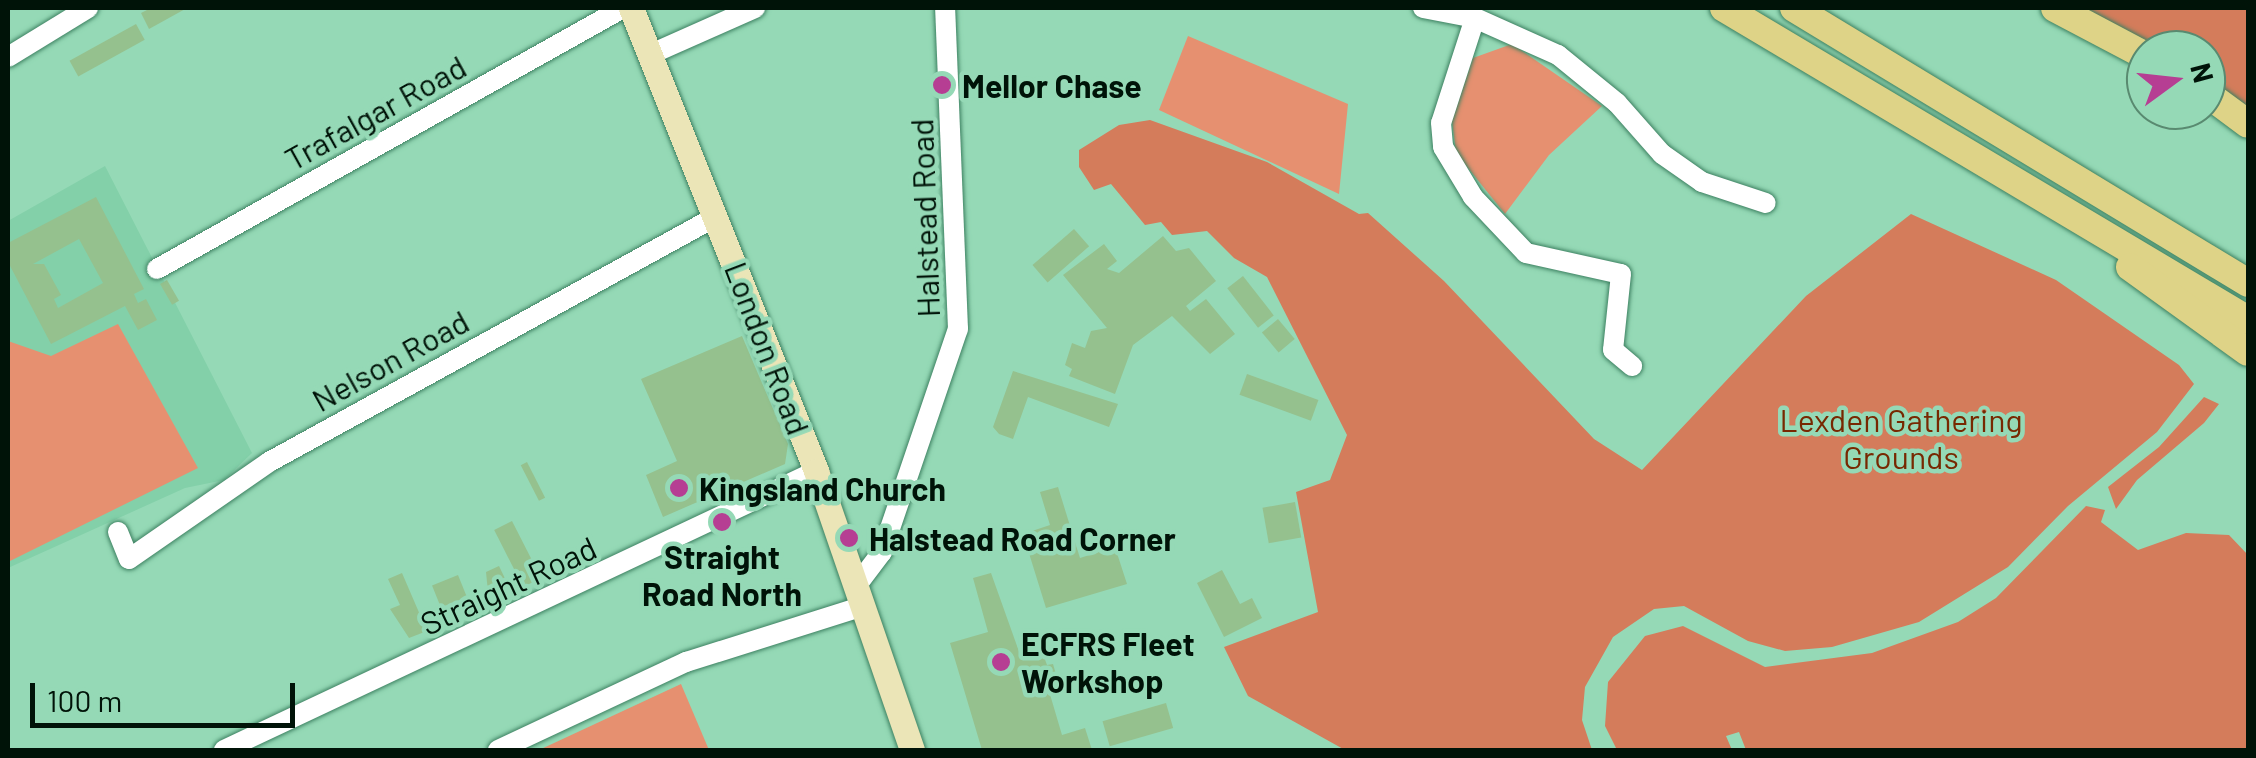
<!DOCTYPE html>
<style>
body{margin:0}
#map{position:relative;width:2256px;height:758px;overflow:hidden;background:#95d9b6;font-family:Barlow,sans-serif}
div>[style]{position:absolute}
.built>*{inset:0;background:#83d0a9}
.green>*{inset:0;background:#e69070}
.forest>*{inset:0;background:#d47c5b}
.building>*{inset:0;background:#95c18e;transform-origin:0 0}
.roads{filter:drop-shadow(0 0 2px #3d8161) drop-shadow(0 0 2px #3d8161)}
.minor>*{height:20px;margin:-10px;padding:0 10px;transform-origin:10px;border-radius:10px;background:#fff}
.major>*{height:25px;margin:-12.5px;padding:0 12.5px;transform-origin:12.5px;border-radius:12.5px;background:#ebe5b7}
.highway>*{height:28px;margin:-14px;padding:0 14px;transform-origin:14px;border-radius:14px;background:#ded387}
.dots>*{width:28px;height:28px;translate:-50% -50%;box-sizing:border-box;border:5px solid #95d9b6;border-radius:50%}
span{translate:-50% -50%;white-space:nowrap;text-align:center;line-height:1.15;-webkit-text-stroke:9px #95d9b6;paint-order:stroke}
.poi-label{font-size:32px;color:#001308;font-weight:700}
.left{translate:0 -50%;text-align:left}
.street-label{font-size:32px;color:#001308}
.park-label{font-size:32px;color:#772801}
.frame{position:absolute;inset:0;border:10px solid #001308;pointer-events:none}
.north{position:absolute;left:2126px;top:30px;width:100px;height:100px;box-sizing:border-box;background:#95d9b6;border:2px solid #598a70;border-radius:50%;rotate:75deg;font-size:28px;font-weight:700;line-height:40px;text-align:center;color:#001308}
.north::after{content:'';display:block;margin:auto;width:35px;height:45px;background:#b63e93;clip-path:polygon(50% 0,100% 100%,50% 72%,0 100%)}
.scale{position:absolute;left:30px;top:683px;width:265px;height:45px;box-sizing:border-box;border:5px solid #001308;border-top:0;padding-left:12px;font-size:30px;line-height:35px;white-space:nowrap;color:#001308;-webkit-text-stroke:8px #95d9b6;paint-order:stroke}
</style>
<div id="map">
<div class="built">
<div style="clip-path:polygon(105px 166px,252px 453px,224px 480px,185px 488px,8px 568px,8px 221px)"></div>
</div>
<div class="green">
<div style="clip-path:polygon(1188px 36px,1348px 104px,1339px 194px,1159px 110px)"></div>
<div style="clip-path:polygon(1512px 44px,1602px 106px,1549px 155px,1505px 214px,1456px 153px,1452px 121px,1473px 58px)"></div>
<div style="clip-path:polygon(118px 324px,198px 468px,8px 562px,8px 341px,51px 356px)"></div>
<div style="clip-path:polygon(681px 684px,709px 750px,539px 750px)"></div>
</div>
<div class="forest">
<div style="clip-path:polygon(2064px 8px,2248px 8px,2248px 119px,2206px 90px,2206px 50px,2146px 50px)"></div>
<div style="clip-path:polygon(1150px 120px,1267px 162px,1359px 214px,1368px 213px,1444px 281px,1594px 439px,1642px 470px,1806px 296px,1911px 214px,2056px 280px,2179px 365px,2194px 384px,2157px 432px,2068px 506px,2008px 567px,1919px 622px,1832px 647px,1785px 651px,1748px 641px,1684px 606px,1654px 609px,1613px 637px,1585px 687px,1582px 720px,1592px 750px,1345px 750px,1248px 696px,1224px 647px,1318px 612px,1296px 492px,1330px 480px,1347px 435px,1267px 277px,1234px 258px,1207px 231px,1172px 235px,1161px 222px,1145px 225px,1111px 184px,1094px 190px,1079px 167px,1079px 150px,1119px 125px)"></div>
<div style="clip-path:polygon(2204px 397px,2219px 404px,2204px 423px,2137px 480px,2116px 509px,2108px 487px,2159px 447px)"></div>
<div style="clip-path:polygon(2086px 506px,2105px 510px,2101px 522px,2138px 550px,2186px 533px,2229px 535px,2248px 555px,2248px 750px,1746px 750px,1739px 732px,1726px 736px,1732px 750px,1617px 750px,1605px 726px,1608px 682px,1645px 636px,1683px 626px,1765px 667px,1872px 653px,1958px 622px,1996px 598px)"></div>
</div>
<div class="building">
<div style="clip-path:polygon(151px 8px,187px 8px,149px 29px,141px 13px)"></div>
<div style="left:136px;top:24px;width:18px;height:76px;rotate:61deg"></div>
<div style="clip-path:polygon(evenodd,96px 197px,144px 289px,134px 294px,138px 303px,146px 299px,157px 320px,138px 330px,125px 306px,51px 344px,8px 262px,8px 243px,96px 197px,79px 239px,103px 283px,58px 308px,54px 299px,61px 295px,44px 264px,33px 264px,79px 239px)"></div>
<div style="left:1074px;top:229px;width:23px;height:55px;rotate:49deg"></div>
<div style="clip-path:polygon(1163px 236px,1176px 251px,1189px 248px,1216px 281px,1186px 306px,1190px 311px,1206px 299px,1235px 334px,1210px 354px,1172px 316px,1133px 345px,1115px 394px,1069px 376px,1072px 369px,1065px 365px,1072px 343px,1085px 348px,1091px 331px,1107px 328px,1063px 275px,1104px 244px,1117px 261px,1107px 269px,1119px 273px)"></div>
<div style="left:1243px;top:276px;width:50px;height:20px;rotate:52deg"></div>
<div style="left:167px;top:280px;width:24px;height:8px;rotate:60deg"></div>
<div style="left:1278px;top:319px;width:26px;height:21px;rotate:50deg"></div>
<div style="clip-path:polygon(742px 336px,788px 444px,785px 464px,663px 517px,646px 475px,677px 461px,641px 379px)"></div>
<div style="clip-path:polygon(1013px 371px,1118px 404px,1109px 427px,1028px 397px,1013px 439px,999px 434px,993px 427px)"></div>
<div style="left:1247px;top:374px;width:76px;height:22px;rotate:20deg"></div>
<div style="left:527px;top:462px;width:40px;height:7px;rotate:63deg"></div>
<div style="clip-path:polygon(1058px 487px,1080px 558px,1115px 547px,1127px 584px,1046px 608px,1023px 534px,1050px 525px,1040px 492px)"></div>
<div style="left:1295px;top:502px;width:36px;height:33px;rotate:80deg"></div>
<div style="left:512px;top:521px;width:64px;height:20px;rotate:63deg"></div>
<div style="clip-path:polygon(499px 566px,511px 591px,489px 602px,486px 572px)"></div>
<div style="clip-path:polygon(1222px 570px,1240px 604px,1252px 598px,1262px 618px,1224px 637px,1197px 583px)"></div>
<div style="clip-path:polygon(402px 573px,427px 631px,409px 638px,390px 609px,400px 605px,388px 579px)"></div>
<div style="clip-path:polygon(991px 573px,1022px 660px,1043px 654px,1047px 665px,1053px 664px,1060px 688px,1049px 691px,1062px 735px,1085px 728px,1092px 750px,982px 750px,950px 643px,988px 632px,973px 578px)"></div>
<div style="left:458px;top:575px;width:24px;height:28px;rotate:68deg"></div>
<div style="left:1166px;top:703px;width:26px;height:66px;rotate:74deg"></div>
</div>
<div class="roads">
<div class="minor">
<div style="left:1423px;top:8px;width:53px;rotate:10.9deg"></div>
<div style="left:1475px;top:18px;width:91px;rotate:24deg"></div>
<div style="left:1558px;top:55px;width:76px;rotate:39.1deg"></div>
<div style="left:1617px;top:103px;width:68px;rotate:48.6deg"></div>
<div style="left:1662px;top:154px;width:49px;rotate:35deg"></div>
<div style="left:1702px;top:182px;width:67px;rotate:18.2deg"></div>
<div style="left:1475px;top:18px;width:110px;rotate:107.9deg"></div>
<div style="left:1441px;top:123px;width:24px;rotate:85deg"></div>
<div style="left:1443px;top:147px;width:58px;rotate:59deg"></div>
<div style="left:1473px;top:197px;width:77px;rotate:46.6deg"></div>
<div style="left:1526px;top:253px;width:97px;rotate:12.5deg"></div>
<div style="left:1621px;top:274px;width:76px;rotate:96deg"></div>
<div style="left:1613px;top:350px;width:25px;rotate:40deg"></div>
<div style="left:651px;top:54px;width:114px;rotate:-23.9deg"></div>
<div style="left:8px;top:57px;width:94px;rotate:-31.5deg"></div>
<div style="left:157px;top:269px;width:534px;rotate:-29.25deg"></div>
<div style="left:118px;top:532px;width:29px;rotate:68deg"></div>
<div style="left:129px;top:559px;width:170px;rotate:-34.7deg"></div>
<div style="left:269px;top:462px;width:511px;rotate:-28.77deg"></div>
<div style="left:857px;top:585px;width:41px;rotate:-52.9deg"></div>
<div style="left:882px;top:552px;width:236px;rotate:-71.2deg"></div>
<div style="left:958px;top:329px;width:321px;rotate:-92.3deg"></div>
<div style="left:224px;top:750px;width:654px;rotate:-25.23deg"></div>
<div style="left:498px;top:750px;width:208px;rotate:-25.1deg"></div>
<div style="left:686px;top:662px;width:187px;rotate:-17.5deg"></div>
</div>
<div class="major">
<div style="left:631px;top:8px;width:499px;rotate:68.2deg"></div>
<div style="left:816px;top:471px;width:295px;rotate:71deg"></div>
</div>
<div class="highway">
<div style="left:1724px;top:8px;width:610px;rotate:30.77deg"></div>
<div style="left:1794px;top:8px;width:531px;rotate:31.2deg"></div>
<div style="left:2055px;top:8px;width:103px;rotate:27.8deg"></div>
<div style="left:2206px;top:93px;width:52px;rotate:36.4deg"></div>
<div style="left:2130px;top:267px;width:145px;rotate:35.8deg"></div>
</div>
</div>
<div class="dots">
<div style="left:942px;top:85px;background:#b63e93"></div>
<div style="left:679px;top:488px;background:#b63e93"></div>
<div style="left:722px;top:522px;background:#b63e93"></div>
<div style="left:849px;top:538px;background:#b63e93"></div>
<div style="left:1001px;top:662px;background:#b63e93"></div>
</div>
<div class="poi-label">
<span class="left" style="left:962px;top:85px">Mellor Chase</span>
<span class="left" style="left:699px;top:488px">Kingsland Church</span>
<span class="left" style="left:869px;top:538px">Halstead Road Corner</span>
<span style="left:722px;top:575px">Straight<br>Road North</span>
<span class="left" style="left:1021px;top:662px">ECFRS Fleet<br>Workshop</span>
</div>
<div class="street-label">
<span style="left:375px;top:112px;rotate:-29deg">Trafalgar Road</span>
<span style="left:924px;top:218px;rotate:-92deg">Halstead Road</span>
<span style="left:768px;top:348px;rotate:69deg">London Road</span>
<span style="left:390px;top:360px;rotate:-29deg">Nelson Road</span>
<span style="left:508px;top:585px;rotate:-25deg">Straight Road</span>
</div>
<div class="park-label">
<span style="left:1901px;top:438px">Lexden Gathering<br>Grounds</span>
</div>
<div class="frame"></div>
<div class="north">N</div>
<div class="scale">100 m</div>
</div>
